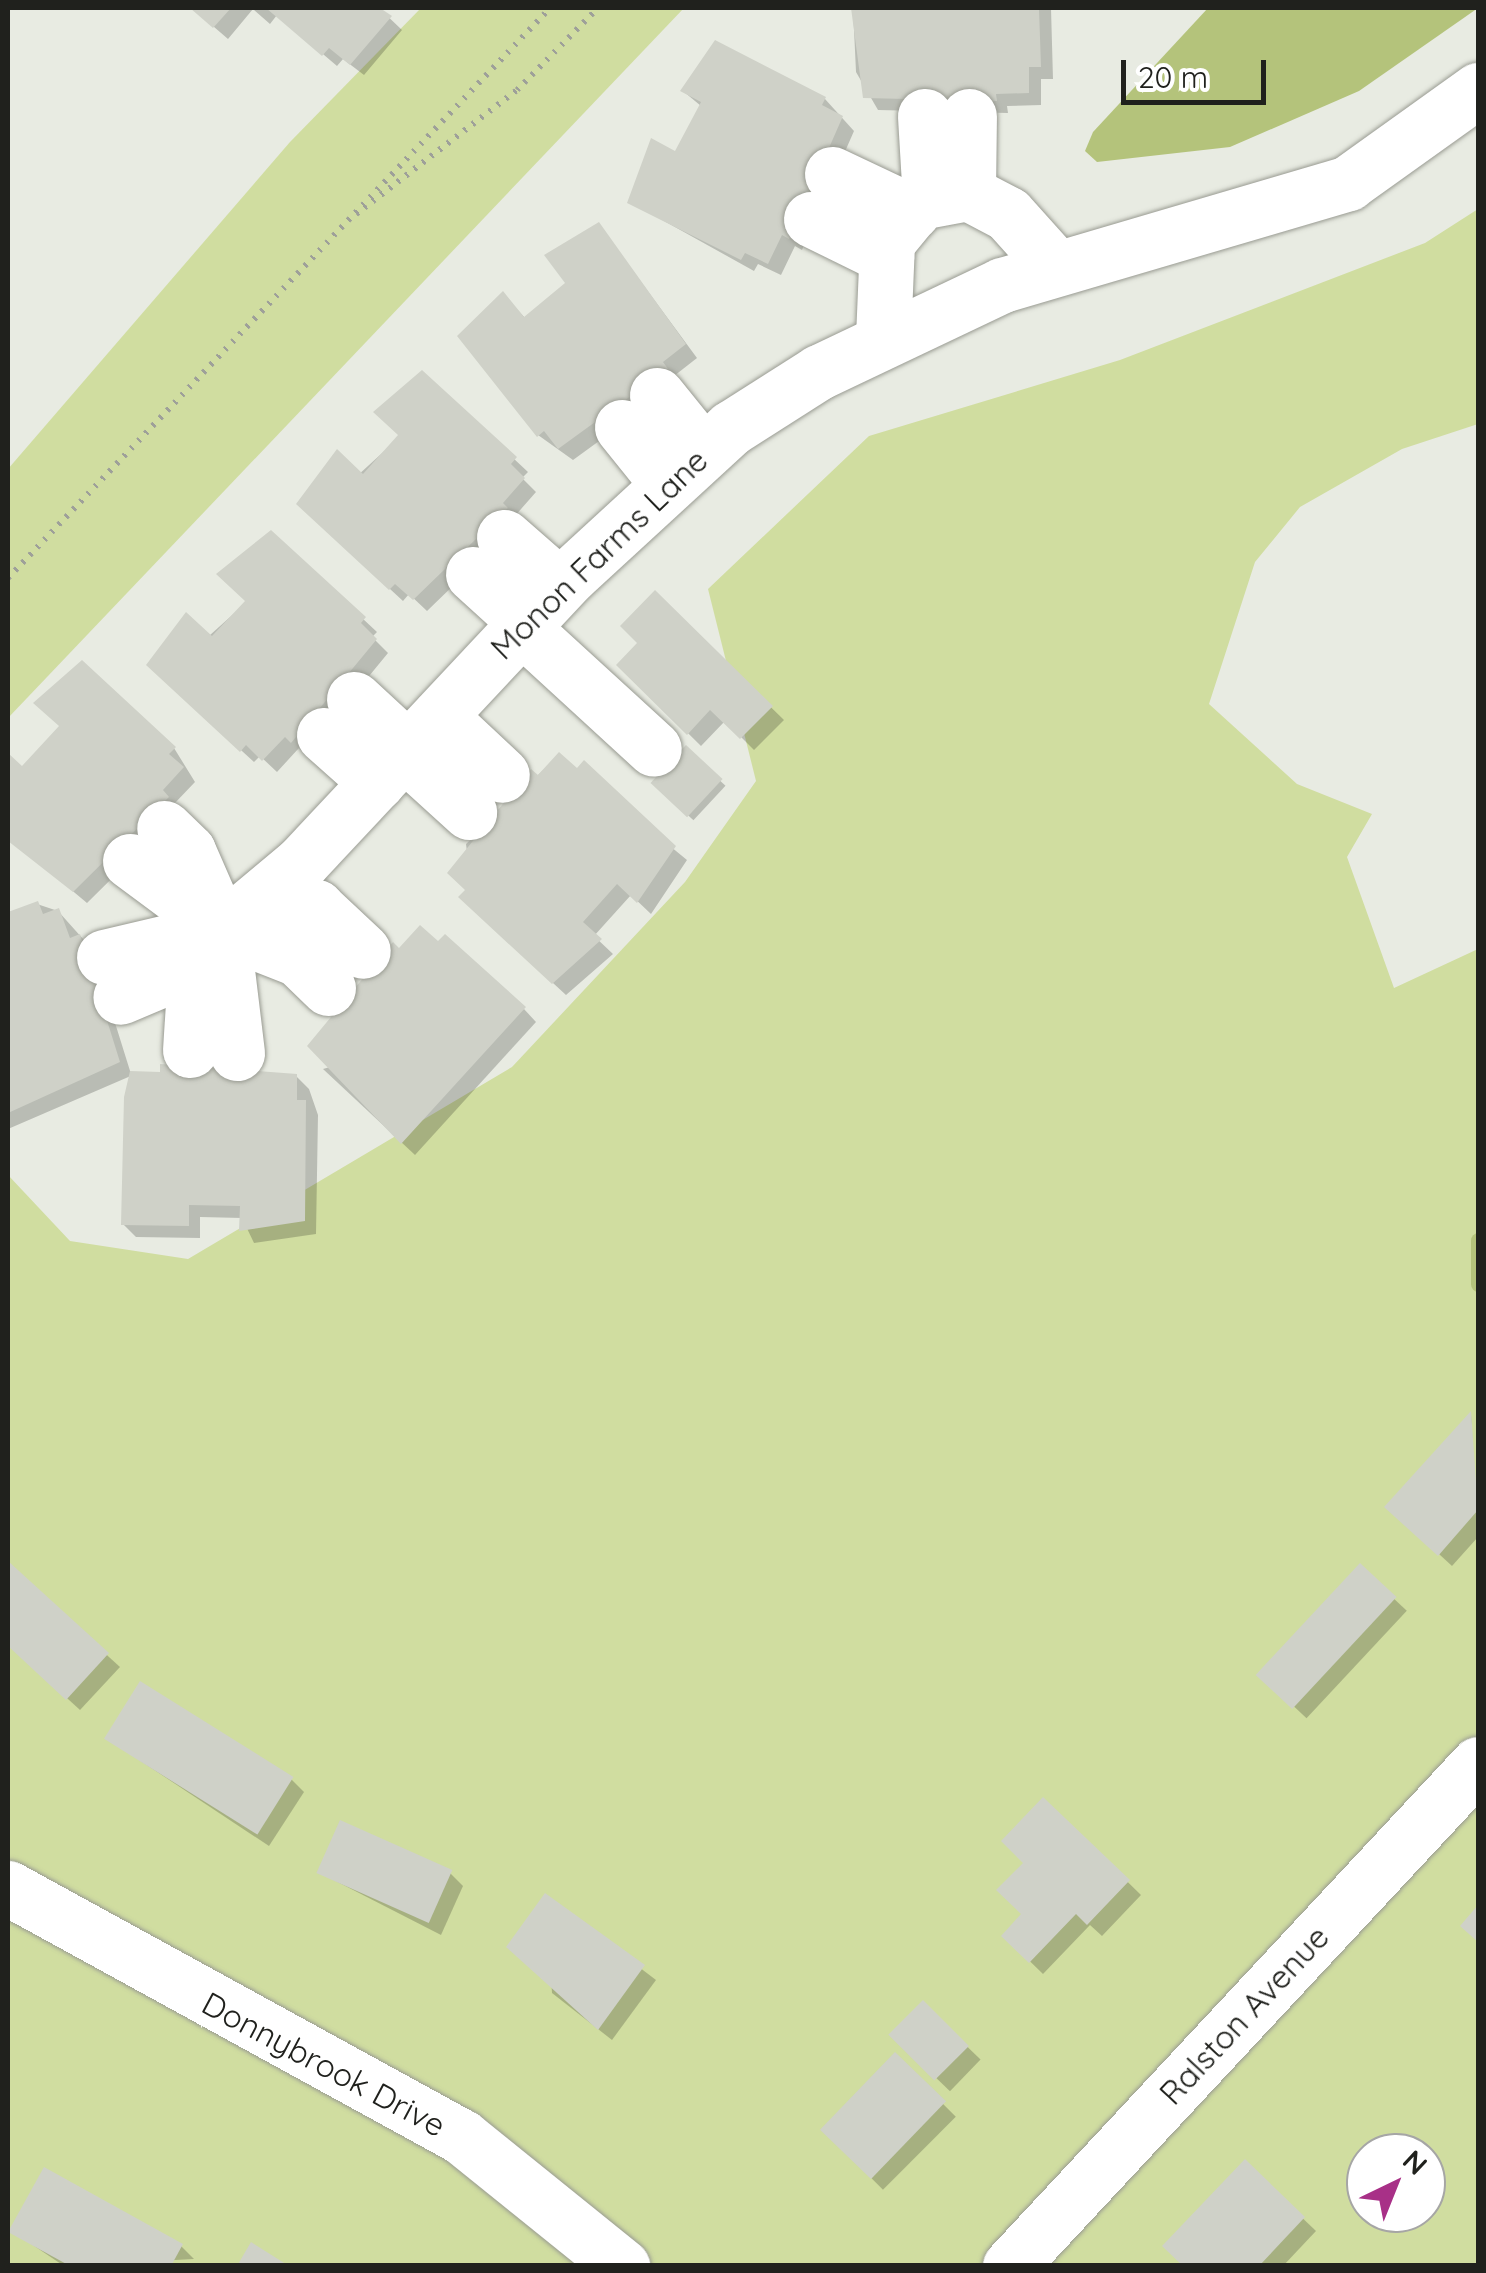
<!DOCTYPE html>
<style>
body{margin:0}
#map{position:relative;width:1486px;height:2273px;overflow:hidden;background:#e8ebe2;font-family:Quicksand,sans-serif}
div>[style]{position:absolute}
.green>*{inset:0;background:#d0dda0}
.water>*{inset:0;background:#b4c37b}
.shadow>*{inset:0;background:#0003;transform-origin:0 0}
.stream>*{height:15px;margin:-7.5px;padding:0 7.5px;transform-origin:7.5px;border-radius:7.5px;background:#b4c37b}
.building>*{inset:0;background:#cfd1c8;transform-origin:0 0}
.path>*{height:6px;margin-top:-3px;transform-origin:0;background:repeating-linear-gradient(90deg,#9ea099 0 2.5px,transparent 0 10.5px)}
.roads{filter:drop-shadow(0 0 2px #999b92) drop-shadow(0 0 2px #999b92)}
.minor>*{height:55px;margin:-27.5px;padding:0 27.5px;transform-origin:27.5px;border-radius:27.5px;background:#fff}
span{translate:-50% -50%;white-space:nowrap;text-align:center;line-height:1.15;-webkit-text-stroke:10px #fff;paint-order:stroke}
.street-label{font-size:32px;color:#20211d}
.frame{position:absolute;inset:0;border:10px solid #20211d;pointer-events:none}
.north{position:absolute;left:1346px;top:2133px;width:100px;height:100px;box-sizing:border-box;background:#fff;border:2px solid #a6a6a5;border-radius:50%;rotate:43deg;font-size:28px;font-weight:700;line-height:40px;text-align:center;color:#20211d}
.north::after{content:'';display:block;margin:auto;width:35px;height:45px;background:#a83087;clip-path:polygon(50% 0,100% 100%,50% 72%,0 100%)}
.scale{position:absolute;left:1121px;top:60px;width:145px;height:45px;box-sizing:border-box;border:5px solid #20211d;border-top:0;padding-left:12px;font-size:30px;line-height:35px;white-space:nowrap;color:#20211d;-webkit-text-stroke:8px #fff;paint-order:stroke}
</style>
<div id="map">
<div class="green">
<div style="clip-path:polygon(421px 8px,684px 8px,8px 718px,8px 469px,290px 142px)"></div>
<div style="clip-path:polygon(evenodd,1478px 209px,1478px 424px,1402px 449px,1300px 507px,1255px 562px,1209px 704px,1297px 784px,1372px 814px,1347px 857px,1394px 988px,1478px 949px,1478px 2265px,8px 2265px,8px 1175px,70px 1241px,188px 1259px,512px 1067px,685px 882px,756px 781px,708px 589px,869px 436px,1120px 360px,1425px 243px,1478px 209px,1366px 2153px,1426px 2153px,1426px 2213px,1366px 2213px,1366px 2153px)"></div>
</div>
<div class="water">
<div style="clip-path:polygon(1208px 8px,1478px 8px,1359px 91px,1230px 147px,1097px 162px,1085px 151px,1093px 132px)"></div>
</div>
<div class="shadow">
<div style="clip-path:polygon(192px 8px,379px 8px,402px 30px,364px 75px,343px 59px,337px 66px,277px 15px,270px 24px,253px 9px,228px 39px)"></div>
<div style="clip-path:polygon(853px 8px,1051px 8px,1053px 79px,1041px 79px,1041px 105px,1007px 106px,1008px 113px,878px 110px,856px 72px)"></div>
<div style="clip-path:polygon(683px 91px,825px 99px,854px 131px,802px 250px,795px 246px,781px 275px,758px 264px,754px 271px,630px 202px,676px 154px,701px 106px)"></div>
<div style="clip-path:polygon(599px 225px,697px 358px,674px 376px,679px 383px,573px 460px,538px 435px,503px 294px,526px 319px,569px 284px)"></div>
<div style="clip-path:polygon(422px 373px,528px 472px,522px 478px,536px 492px,514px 517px,519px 522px,427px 611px,409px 594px,403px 601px,312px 517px,402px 435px)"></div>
<div style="clip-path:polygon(271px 533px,377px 632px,372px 637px,388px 653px,305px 754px,299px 748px,277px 772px,260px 756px,254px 762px,162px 678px,248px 601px)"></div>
<div style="clip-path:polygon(655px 594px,784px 720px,754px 750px,725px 721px,701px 746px,619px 665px,640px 643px)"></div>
<div style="clip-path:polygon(174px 748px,195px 782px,174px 804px,180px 811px,87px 903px,8px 837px,8px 756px,22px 769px)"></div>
<div style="left:686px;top:749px;width:54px;height:47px;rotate:43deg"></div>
<div style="clip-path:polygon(559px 755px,687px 860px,651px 914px,631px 895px,594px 936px,613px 954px,566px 995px,474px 910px,466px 844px)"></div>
<div style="clip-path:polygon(37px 904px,58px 911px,92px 949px,131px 1074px,296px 1076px,309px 1089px,318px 1115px,316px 1234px,254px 1243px,242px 1218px,200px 1217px,200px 1238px,136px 1237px,123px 1224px,133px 1075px,8px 1129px,8px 915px)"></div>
<div style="clip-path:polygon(524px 1009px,536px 1022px,415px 1155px,323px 1069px)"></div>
<div style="clip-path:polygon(1471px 1415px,1478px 1537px,1452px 1566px,1388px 1507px)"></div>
<div style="clip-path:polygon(8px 1565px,120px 1667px,80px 1710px,8px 1644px)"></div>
<div style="left:1360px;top:1567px;width:64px;height:147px;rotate:43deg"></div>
<div style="clip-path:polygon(106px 1738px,291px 1779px,304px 1792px,269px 1846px)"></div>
<div style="clip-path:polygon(1044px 1800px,1141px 1895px,1102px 1936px,1090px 1925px,1043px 1974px,1004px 1936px,1025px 1914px)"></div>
<div style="clip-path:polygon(320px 1873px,450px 1873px,463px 1886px,441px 1935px)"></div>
<div style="clip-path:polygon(546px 1896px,656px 1980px,612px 2040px,552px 1993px)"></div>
<div style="left:923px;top:2004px;width:80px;height:44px;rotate:44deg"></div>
<div style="left:895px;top:2056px;width:86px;height:103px;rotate:45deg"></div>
<div style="clip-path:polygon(1245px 2163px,1316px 2231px,1283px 2266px,1186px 2266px)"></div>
<div style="clip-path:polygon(12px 2231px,181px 2246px,194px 2259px,64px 2266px)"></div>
</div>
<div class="stream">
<div style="left:1478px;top:1240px;width:44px;rotate:90deg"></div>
</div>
<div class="building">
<div style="clip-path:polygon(190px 8px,231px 8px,213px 28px)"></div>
<div style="clip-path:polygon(266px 8px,380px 8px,392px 16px,350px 65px,329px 48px,322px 56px)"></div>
<div style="clip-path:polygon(851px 8px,1039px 8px,1041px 67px,1029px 67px,1029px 93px,996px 94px,997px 101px,863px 98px)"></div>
<div style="clip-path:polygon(715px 40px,826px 97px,822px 105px,843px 116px,789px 239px,782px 235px,768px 264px,745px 253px,741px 260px,627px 203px,651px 138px,675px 151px,701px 102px,680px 91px)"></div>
<div style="clip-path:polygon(599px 222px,686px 344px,663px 362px,668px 369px,558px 449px,544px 431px,537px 437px,457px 336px,503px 291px,524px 317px,565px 283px,544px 255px)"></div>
<div style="clip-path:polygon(422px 370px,517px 457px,511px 464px,525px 478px,503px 503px,508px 508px,413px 600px,395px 584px,389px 590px,296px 504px,337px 449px,363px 474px,398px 435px,373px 412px)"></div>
<div style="clip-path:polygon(271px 530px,366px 617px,361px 623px,377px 639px,291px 743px,285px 737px,262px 761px,246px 745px,240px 752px,146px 665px,186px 612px,212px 636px,245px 601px,216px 574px)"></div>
<div style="clip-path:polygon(655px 590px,773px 706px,740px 739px,710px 710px,687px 735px,616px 665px,637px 643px,620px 626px)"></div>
<div style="clip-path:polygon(82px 660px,176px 747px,169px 754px,184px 767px,163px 790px,169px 797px,73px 892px,8px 841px,8px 753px,22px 766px,59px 726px,33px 703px)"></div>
<div style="left:686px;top:745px;width:50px;height:52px;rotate:43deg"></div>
<div style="clip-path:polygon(559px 752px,577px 768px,584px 760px,676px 846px,637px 903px,617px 884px,583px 922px,602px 939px,552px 984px,458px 897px,465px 890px,447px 873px,531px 769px,538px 775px)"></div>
<div style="clip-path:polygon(38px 901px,43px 914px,59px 908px,70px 938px,80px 934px,120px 1062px,8px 1113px,8px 912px)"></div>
<div style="clip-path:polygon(420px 925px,438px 941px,445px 934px,526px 1007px,401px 1144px,307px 1046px,393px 942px,399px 948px)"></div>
<div style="clip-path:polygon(160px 1064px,297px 1074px,297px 1100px,306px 1100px,305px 1221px,239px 1231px,240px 1206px,189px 1205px,189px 1226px,121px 1225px,124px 1097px,130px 1071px,160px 1072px)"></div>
<div style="clip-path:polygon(1471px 1411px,1478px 1510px,1438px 1556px,1384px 1507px)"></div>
<div style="clip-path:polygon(8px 1561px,109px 1653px,66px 1700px,8px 1646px)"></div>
<div style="left:1360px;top:1563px;width:50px;height:153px;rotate:43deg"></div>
<div style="left:140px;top:1681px;width:181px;height:68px;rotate:32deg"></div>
<div style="clip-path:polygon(1043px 1797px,1130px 1880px,1087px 1925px,1076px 1914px,1029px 1963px,1001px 1936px,1021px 1914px,996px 1890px,1023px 1863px,1001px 1841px)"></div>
<div style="left:340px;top:1820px;width:123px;height:58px;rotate:24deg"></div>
<div style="clip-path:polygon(545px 1893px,645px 1965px,598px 2030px,506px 1947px)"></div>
<div style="clip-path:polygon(1478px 1905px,1478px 1942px,1460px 1926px)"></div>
<div style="left:923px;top:2000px;width:65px;height:49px;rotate:45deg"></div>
<div style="left:895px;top:2052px;width:71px;height:108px;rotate:44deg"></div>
<div style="clip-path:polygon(1245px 2159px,1305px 2217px,1259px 2266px,1183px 2266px,1162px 2246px)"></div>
<div style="clip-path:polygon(44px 2167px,183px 2244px,171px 2266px,70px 2266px,8px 2232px)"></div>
<div style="clip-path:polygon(251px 2242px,289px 2266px,237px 2266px)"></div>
</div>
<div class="path">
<div style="left:356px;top:214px;width:203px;rotate:-37.6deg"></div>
<div style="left:517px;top:90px;width:115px;rotate:-45.4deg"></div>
<div style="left:8px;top:578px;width:787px;rotate:-46.44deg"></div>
</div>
<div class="roads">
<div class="minor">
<div style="left:925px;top:116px;width:84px;rotate:86.6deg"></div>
<div style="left:832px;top:174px;width:89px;rotate:25.4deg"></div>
<div style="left:968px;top:193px;width:77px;rotate:-89.3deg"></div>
<div style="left:811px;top:219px;width:84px;rotate:26.3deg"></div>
<div style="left:883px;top:338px;width:96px;rotate:-87.6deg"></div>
<div style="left:887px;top:242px;width:52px;rotate:-50.5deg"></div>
<div style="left:920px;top:202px;width:49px;rotate:-10.6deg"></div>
<div style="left:968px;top:193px;width:45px;rotate:27.7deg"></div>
<div style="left:1008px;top:214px;width:69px;rotate:48deg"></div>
<div style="left:657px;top:395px;width:73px;rotate:51.1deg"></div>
<div style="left:622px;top:427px;width:72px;rotate:51.2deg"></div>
<div style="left:504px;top:537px;width:74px;rotate:41.2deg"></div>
<div style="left:473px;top:574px;width:72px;rotate:42.2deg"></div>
<div style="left:521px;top:627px;width:180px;rotate:42.5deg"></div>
<div style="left:354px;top:699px;width:74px;rotate:42.8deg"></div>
<div style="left:439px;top:716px;width:86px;rotate:43.1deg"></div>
<div style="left:324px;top:735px;width:71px;rotate:41.6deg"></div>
<div style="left:404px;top:753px;width:88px;rotate:42.2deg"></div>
<div style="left:130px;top:861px;width:114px;rotate:36.5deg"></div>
<div style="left:222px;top:929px;width:85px;rotate:-113.6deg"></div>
<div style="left:188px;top:851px;width:33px;rotate:-136deg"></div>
<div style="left:222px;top:929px;width:104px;rotate:-39.9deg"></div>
<div style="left:302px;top:862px;width:393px;rotate:-46.9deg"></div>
<div style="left:571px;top:575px;width:217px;rotate:-42.6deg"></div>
<div style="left:731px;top:428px;width:104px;rotate:-32.5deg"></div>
<div style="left:819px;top:372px;width:203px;rotate:-25.4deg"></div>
<div style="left:1002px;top:285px;width:361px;rotate:-16.4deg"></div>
<div style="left:1348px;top:183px;width:160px;rotate:-35.6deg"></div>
<div style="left:104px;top:957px;width:121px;rotate:-13.3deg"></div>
<div style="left:222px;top:929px;width:80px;rotate:140.6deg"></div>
<div style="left:160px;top:980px;width:43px;rotate:157deg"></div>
<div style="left:328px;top:988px;width:42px;rotate:-136deg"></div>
<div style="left:298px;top:959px;width:82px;rotate:-158.5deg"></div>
<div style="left:222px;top:929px;width:97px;rotate:-13.2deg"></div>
<div style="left:316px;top:907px;width:64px;rotate:43.1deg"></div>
<div style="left:190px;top:1050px;width:46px;rotate:-86.3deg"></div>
<div style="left:193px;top:1004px;width:80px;rotate:-68.9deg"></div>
<div style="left:222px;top:929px;width:125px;rotate:83.1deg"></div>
<div style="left:8px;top:1888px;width:518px;rotate:28.74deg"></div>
<div style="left:462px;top:2137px;width:206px;rotate:38.9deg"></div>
<div style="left:1010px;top:2266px;width:686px;rotate:-47.01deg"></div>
</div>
</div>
<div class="street-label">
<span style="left:599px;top:554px;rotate:-44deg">Monon Farms Lane</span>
<span style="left:1244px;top:2015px;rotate:-47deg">Ralston Avenue</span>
<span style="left:324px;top:2064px;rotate:28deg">Donnybrook Drive</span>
</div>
<div class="frame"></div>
<div class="north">N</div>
<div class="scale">20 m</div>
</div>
